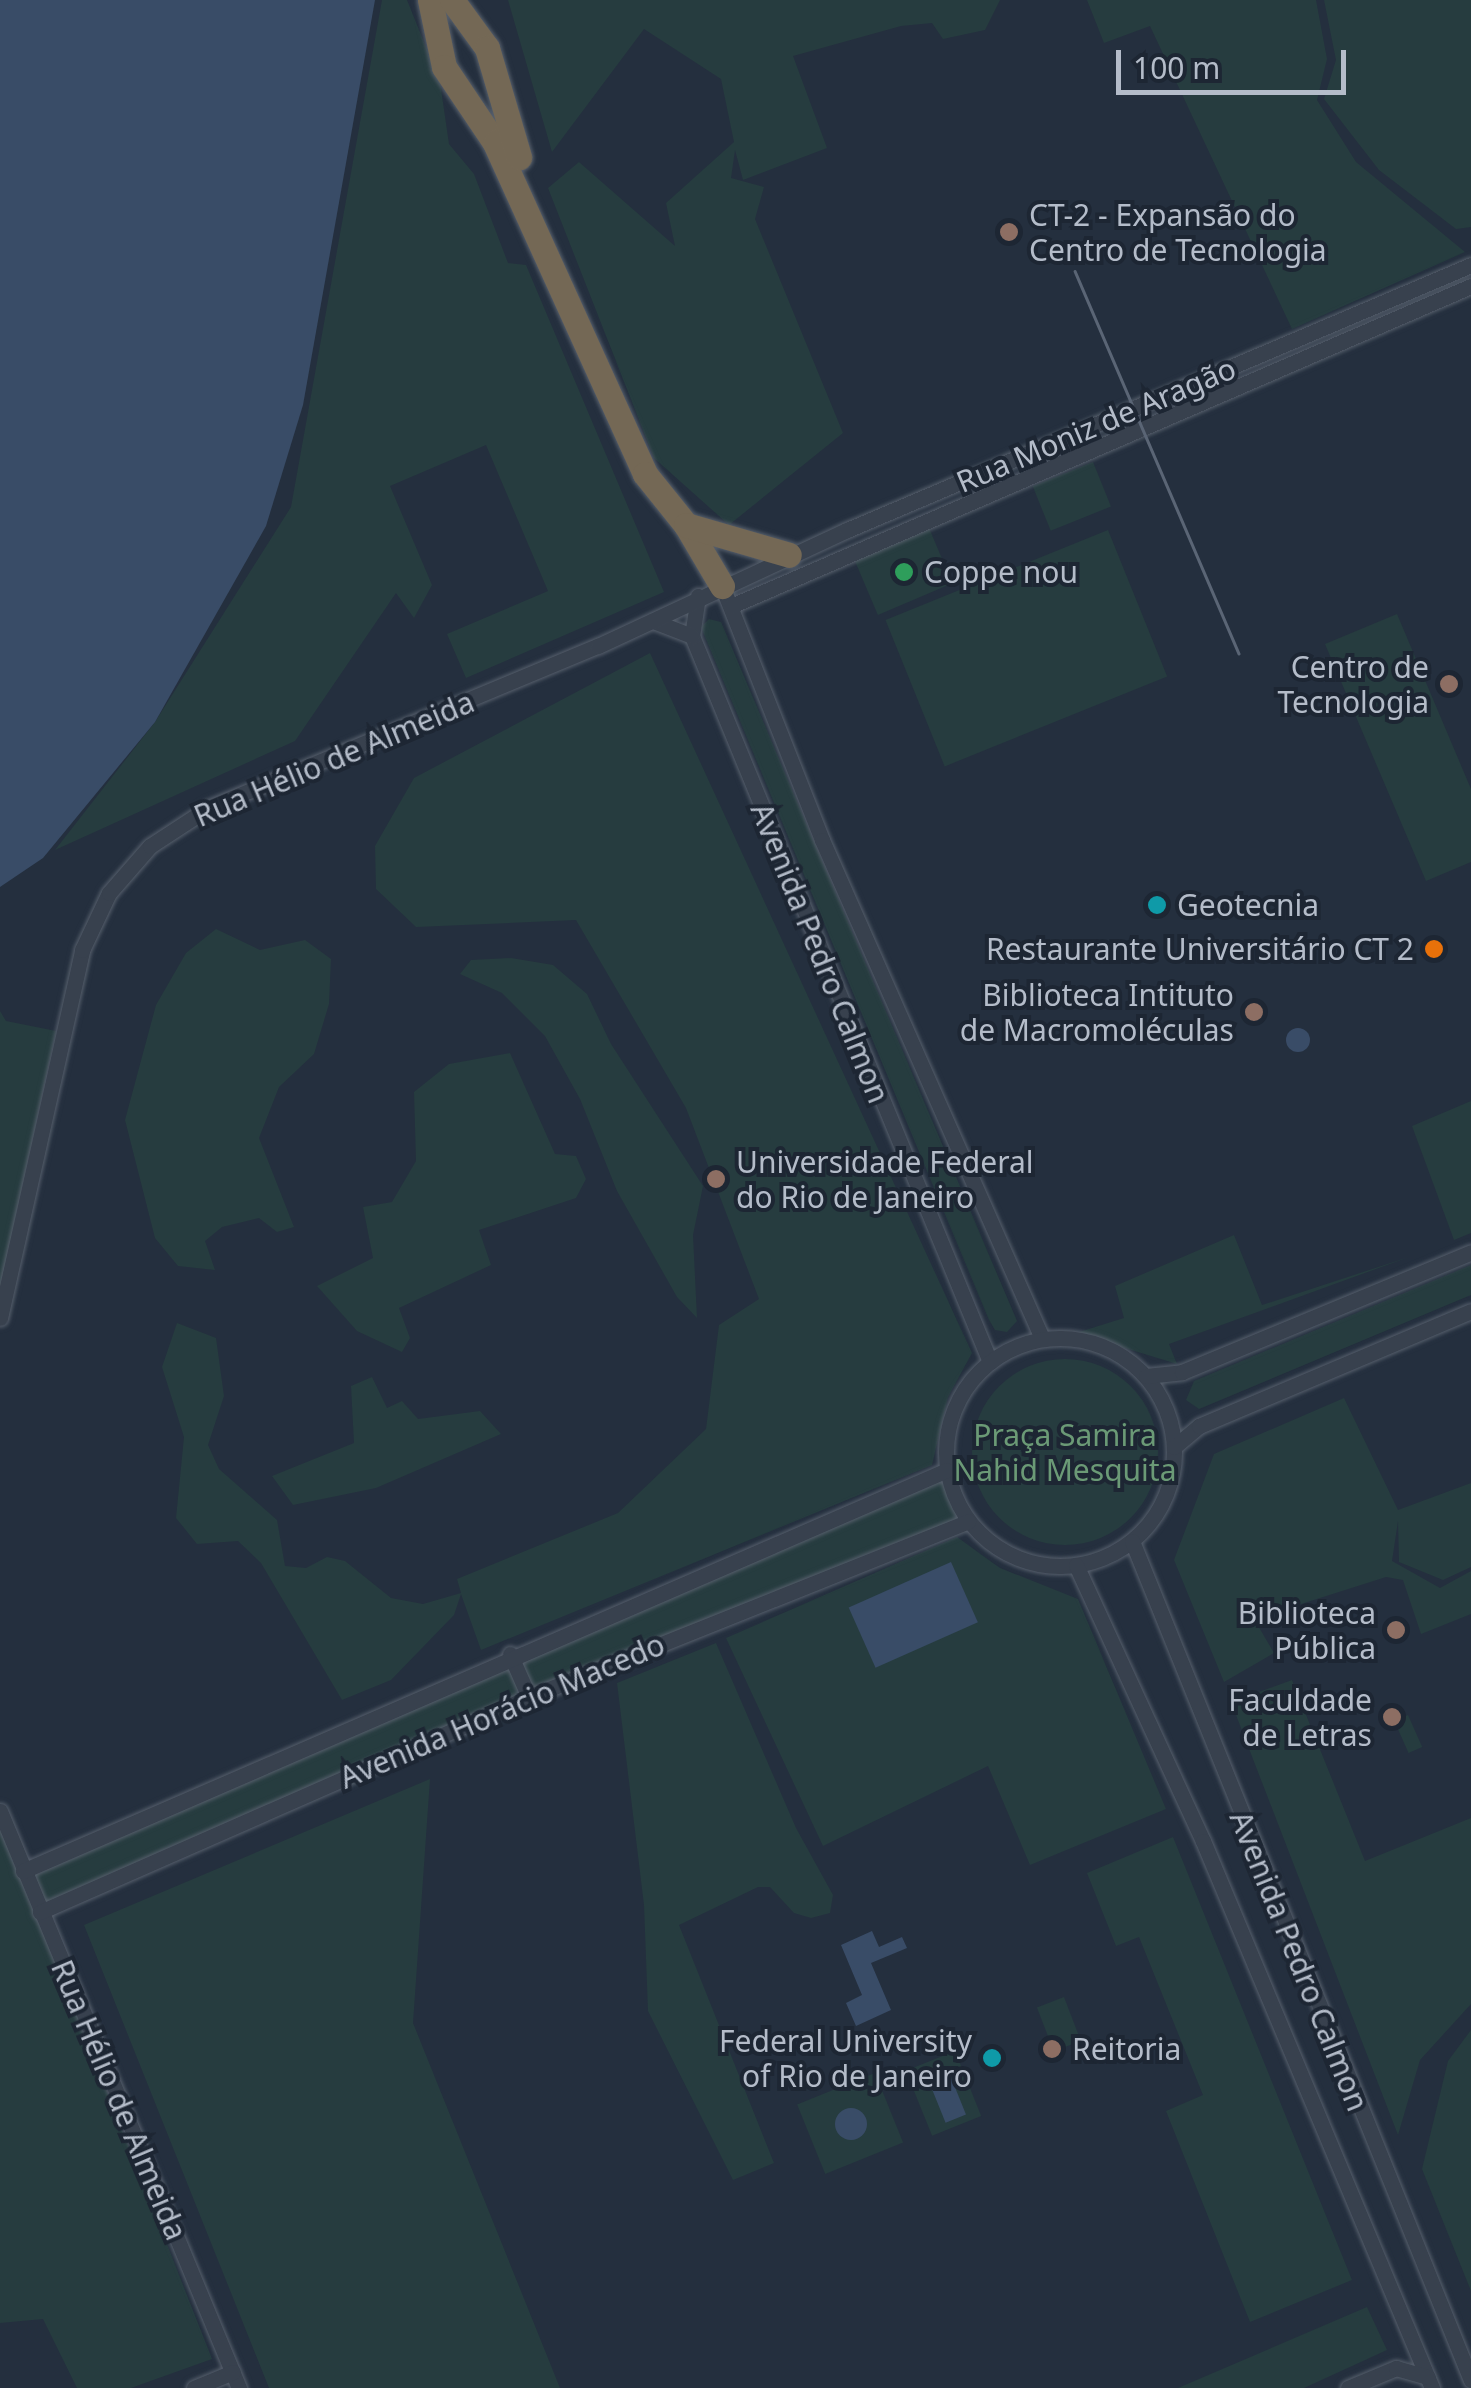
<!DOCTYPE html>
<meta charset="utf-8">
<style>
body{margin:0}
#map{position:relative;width:1471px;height:2388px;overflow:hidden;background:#242f3e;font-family:"Noto Sans",sans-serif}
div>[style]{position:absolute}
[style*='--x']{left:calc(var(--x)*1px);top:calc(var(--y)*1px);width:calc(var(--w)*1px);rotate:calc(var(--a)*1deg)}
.green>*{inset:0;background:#263c3f;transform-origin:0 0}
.round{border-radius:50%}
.water>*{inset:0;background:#394c67;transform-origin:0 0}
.roads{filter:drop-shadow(0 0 2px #565f6c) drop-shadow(0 0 2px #565f6c)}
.minor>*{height:15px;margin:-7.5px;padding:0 7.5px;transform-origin:7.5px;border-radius:7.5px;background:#38414e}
.minor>.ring{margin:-7.5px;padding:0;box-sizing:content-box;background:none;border:15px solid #38414e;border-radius:50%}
.highway>*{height:25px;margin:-12.5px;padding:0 12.5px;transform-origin:12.5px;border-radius:12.5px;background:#746855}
.tram>*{height:2.5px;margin:-1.25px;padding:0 1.25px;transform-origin:1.25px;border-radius:1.25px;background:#5a6575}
.dots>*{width:28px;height:28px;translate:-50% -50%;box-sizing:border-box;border:5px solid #1d2633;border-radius:50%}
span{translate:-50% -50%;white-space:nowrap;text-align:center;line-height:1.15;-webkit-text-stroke:8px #1d2633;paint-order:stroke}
.poi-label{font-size:30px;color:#b4bcc9}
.left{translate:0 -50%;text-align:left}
.right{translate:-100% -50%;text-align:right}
.street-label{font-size:30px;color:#b4bcc9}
.park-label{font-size:30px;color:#6b9a76}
.scale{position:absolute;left:1116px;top:50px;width:230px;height:45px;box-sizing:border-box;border:5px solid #b4bcc9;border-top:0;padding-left:12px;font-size:30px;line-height:35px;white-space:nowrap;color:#b4bcc9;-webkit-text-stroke:8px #1d2633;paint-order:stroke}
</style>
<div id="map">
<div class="green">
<div style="clip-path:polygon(382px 0,407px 0,440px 82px,449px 144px,474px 174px,508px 263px,526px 265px,664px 592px,466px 678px,447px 634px,548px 591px,486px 445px,390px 486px,432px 585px,414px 618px,396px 593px,295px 741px,55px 850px,155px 722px,291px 507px)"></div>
<div style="clip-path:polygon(508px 0,1000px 0,985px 30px,943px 39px,932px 23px,901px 26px,793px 56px,827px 148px,743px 180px,735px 150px,731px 178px,764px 187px,755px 219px,843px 433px,729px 525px,654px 458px,548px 188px,579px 162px,675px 246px,666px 203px,734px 142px,721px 79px,644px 29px,552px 152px)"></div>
<div style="clip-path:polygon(1087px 0,1316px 0,1327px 59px,1317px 100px,1356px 162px,1465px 252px,1292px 329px,1150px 26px,1104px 43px)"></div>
<div style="clip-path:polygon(1324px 0,1471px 0,1471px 227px,1456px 229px,1379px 170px,1324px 99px,1336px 60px)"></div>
<div style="left:1093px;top:462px;width:48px;height:65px;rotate:68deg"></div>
<div style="left:929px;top:528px;width:60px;height:81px;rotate:67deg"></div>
<div style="left:1108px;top:530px;width:158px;height:240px;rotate:68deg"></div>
<div style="clip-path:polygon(1397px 614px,1471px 789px,1471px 862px,1426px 881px,1325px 644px)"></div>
<div style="clip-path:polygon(709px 619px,721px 622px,1017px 1321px,1007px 1332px,995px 1330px,989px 1320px,701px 627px)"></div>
<div style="clip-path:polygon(650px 653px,972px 1353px,948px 1397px,932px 1465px,481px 1650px,461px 1594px,454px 1615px,391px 1680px,342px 1700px,261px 1563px,238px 1541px,197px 1544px,176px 1518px,184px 1437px,162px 1367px,177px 1323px,216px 1338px,224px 1396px,208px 1445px,219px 1469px,277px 1520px,285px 1566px,306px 1568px,327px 1557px,345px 1561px,391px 1598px,423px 1604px,461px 1593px,457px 1579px,618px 1513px,706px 1429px,719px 1325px,759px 1299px,686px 1108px,576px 920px,416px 927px,376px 889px,375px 846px,414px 778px)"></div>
<div style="clip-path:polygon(216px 929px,260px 950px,305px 940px,331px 959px,329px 1004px,314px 1054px,279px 1087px,259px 1138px,294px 1227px,277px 1232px,259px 1218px,222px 1227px,205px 1241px,215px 1270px,178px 1266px,155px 1238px,125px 1120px,156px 1005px,186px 953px)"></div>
<div style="clip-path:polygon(511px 958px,553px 965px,587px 994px,611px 1044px,703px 1186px,693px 1235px,697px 1318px,677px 1297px,617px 1191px,580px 1099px,545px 1036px,502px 993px,460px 974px,471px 960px)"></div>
<div style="clip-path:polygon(0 1011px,6px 1021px,56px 1031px,0 1288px)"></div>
<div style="clip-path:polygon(510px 1053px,555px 1154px,576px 1156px,586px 1179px,576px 1198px,479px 1230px,491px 1265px,399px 1308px,410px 1338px,402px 1352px,357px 1331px,317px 1286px,373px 1258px,363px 1207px,392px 1202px,416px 1161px,414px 1092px,449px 1064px)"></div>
<div style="clip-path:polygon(1471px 1101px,1471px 1233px,1454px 1240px,1412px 1126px)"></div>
<div style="clip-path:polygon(1234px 1235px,1262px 1305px,1409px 1257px,1169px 1344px,1177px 1364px,1076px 1333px,1124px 1318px,1115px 1286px)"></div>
<div style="clip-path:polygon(1471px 1265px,1471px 1295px,1199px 1409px,1186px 1400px,1194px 1381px)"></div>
<div class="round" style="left:972px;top:1359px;width:186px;height:186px"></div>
<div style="clip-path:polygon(372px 1377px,387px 1408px,402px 1401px,418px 1419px,480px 1411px,501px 1434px,376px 1488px,293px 1505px,272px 1476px,354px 1443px,351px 1386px)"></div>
<div style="clip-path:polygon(1344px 1398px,1398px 1510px,1471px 1483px,1471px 1567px,1443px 1580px,1399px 1562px,1398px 1521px,1392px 1561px,1440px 1588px,1471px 1571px,1471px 1614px,1421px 1634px,1403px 1580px,1386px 1577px,1276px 1612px,1262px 1627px,1254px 1619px,1274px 1653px,1224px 1682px,1174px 1560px,1214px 1454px)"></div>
<div style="clip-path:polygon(947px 1470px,968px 1521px,529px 1697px,40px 1912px,23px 1871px)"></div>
<div style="clip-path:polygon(957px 1537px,1000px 1568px,1078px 1599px,1166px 1809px,1030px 1865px,988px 1766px,823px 1846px,726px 1638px)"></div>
<div style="clip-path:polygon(716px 1643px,796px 1828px,833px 1895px,830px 1913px,811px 1918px,794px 1913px,770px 1887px,758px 1887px,679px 1925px,774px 2163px,733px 2180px,648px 2011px,644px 1905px,617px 1683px)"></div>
<div style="clip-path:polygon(1292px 1680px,1365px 1861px,1471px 1818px,1471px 2004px,1420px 2060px,1398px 2135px,1231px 1702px)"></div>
<div style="left:1408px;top:1715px;width:35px;height:15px;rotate:66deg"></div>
<div style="clip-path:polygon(430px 1779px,413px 2023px,560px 2388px,269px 2388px,84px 1925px)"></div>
<div style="clip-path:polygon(0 1818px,212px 2359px,131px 2388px,77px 2388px,43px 2319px,0 2323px)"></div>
<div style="clip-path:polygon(1173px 1837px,1352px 2280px,1250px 2322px,1166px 2111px,1203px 2095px,1139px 1937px,1116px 1946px,1087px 1873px)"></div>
<div style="left:1064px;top:1997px;width:47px;height:29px;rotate:69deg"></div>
<div style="clip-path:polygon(1471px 2030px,1471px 2291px,1422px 2169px,1448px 2061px)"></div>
<div style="left:955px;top:2051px;width:70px;height:53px;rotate:68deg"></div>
<div style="left:875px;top:2073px;width:75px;height:84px;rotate:68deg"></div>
<div style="clip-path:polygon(1367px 2307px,1387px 2350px,1304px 2388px,1178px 2388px)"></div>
</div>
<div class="water">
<div style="clip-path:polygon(0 0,375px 0,303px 405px,266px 526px,155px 722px,43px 858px,0 887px)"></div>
<div class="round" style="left:1286px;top:1028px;width:24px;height:24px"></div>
<div style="left:951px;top:1562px;width:66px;height:112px;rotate:66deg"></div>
<div style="clip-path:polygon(872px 1931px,879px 1947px,902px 1937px,907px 1948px,871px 1963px,891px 2010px,856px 2026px,846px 2003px,862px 1995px,841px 1945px)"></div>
<div style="left:948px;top:2070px;width:48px;height:22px;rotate:68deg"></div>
<div class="round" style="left:835px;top:2108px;width:32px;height:32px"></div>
</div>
<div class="roads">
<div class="minor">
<div style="--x:722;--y:586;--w:273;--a:68.5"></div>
<div style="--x:822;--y:840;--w:544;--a:66.17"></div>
<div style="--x:698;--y:596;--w:40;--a:98.5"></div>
<div style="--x:692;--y:636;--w:785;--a:67.68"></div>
<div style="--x:731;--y:606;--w:806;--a:-23.39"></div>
<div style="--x:653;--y:621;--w:42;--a:21"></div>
<div style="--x:0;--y:1318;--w:377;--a:-77.4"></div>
<div style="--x:82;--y:950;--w:63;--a:-64.7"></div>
<div style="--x:109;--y:893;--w:62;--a:-48.9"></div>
<div style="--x:150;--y:846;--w:69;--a:-33.2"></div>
<div style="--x:208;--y:808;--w:422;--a:-22.6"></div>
<div style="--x:598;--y:646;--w:275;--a:-25"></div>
<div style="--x:847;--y:530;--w:678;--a:-23.01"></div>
<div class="ring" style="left:946px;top:1338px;width:213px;height:213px"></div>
<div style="--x:1146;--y:1376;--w:36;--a:-6"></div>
<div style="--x:1182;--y:1372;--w:313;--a:-22.5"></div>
<div style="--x:1174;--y:1447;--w:33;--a:-40"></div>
<div style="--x:1199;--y:1426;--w:295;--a:-22.9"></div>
<div style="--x:1132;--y:1541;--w:905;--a:68"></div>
<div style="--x:1076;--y:1565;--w:304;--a:65.3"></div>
<div style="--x:1203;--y:1841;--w:593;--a:67.28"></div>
<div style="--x:510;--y:1654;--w:47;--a:66.2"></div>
<div style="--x:0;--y:1811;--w:625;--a:67.5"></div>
<div style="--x:23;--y:1871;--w:1007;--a:-23.46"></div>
<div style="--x:40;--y:1912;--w:534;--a:-23.73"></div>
<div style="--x:529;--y:1697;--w:473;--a:-21.8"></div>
<div style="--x:194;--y:2388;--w:42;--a:-22.3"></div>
<div style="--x:1348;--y:2388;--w:52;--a:-22.6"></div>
<div style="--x:1396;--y:2368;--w:33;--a:16"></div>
</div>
<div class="highway">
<div style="--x:430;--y:0;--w:68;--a:78.2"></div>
<div style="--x:444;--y:67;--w:92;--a:56.1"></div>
<div style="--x:495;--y:143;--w:363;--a:65.6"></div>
<div style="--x:645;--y:474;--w:65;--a:51.2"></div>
<div style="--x:686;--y:525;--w:71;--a:59.5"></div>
<div style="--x:452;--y:0;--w:59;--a:53.9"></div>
<div style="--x:487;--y:48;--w:114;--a:73.6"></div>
<div style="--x:686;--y:525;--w:107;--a:16.2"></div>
</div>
</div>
<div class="tram">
<div style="--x:1075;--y:271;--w:416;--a:66.8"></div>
</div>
<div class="dots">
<div style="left:1009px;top:232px;background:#8d6e63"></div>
<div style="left:904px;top:572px;background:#2e9e5b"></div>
<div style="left:1449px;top:684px;background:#8d6e63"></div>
<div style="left:1157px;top:905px;background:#0f9aa8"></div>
<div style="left:1434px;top:949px;background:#e8710a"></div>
<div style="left:1254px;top:1012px;background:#8d6e63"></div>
<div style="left:716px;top:1179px;background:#8d6e63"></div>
<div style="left:1396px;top:1630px;background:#8d6e63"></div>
<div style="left:1392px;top:1717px;background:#8d6e63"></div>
<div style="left:1052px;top:2049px;background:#8d6e63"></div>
<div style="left:992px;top:2058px;background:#0f9aa8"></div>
</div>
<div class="poi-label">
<span class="left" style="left:1029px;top:232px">CT-2 - Expansão do<br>Centro de Tecnologia</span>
<span class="left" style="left:924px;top:572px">Coppe nou</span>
<span class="right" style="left:1429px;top:684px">Centro de<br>Tecnologia</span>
<span class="left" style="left:1177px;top:905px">Geotecnia</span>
<span class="right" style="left:1414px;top:949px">Restaurante Universitário CT 2</span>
<span class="right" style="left:1234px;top:1012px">Biblioteca Intituto<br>de Macromoléculas</span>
<span class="left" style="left:736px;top:1179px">Universidade Federal<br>do Rio de Janeiro</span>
<span class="right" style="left:1376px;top:1630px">Biblioteca<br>Pública</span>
<span class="right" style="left:1372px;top:1717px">Faculdade<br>de Letras</span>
<span class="right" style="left:972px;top:2058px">Federal University<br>of Rio de Janeiro</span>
<span class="left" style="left:1072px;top:2049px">Reitoria</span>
</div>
<div class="street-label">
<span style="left:1096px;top:425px;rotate:-23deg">Rua Moniz de Aragão</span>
<span style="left:334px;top:759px;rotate:-23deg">Rua Hélio de Almeida</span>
<span style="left:820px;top:953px;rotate:68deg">Avenida Pedro Calmon</span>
<span style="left:502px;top:1711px;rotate:-23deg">Avenida Horácio Macedo</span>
<span style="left:1299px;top:1961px;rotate:68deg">Avenida Pedro Calmon</span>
<span style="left:119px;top:2100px;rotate:67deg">Rua Hélio de Almeida</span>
</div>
<div class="park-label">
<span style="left:1065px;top:1452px">Praça Samira<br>Nahid Mesquita</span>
</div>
<div class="scale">100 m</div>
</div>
